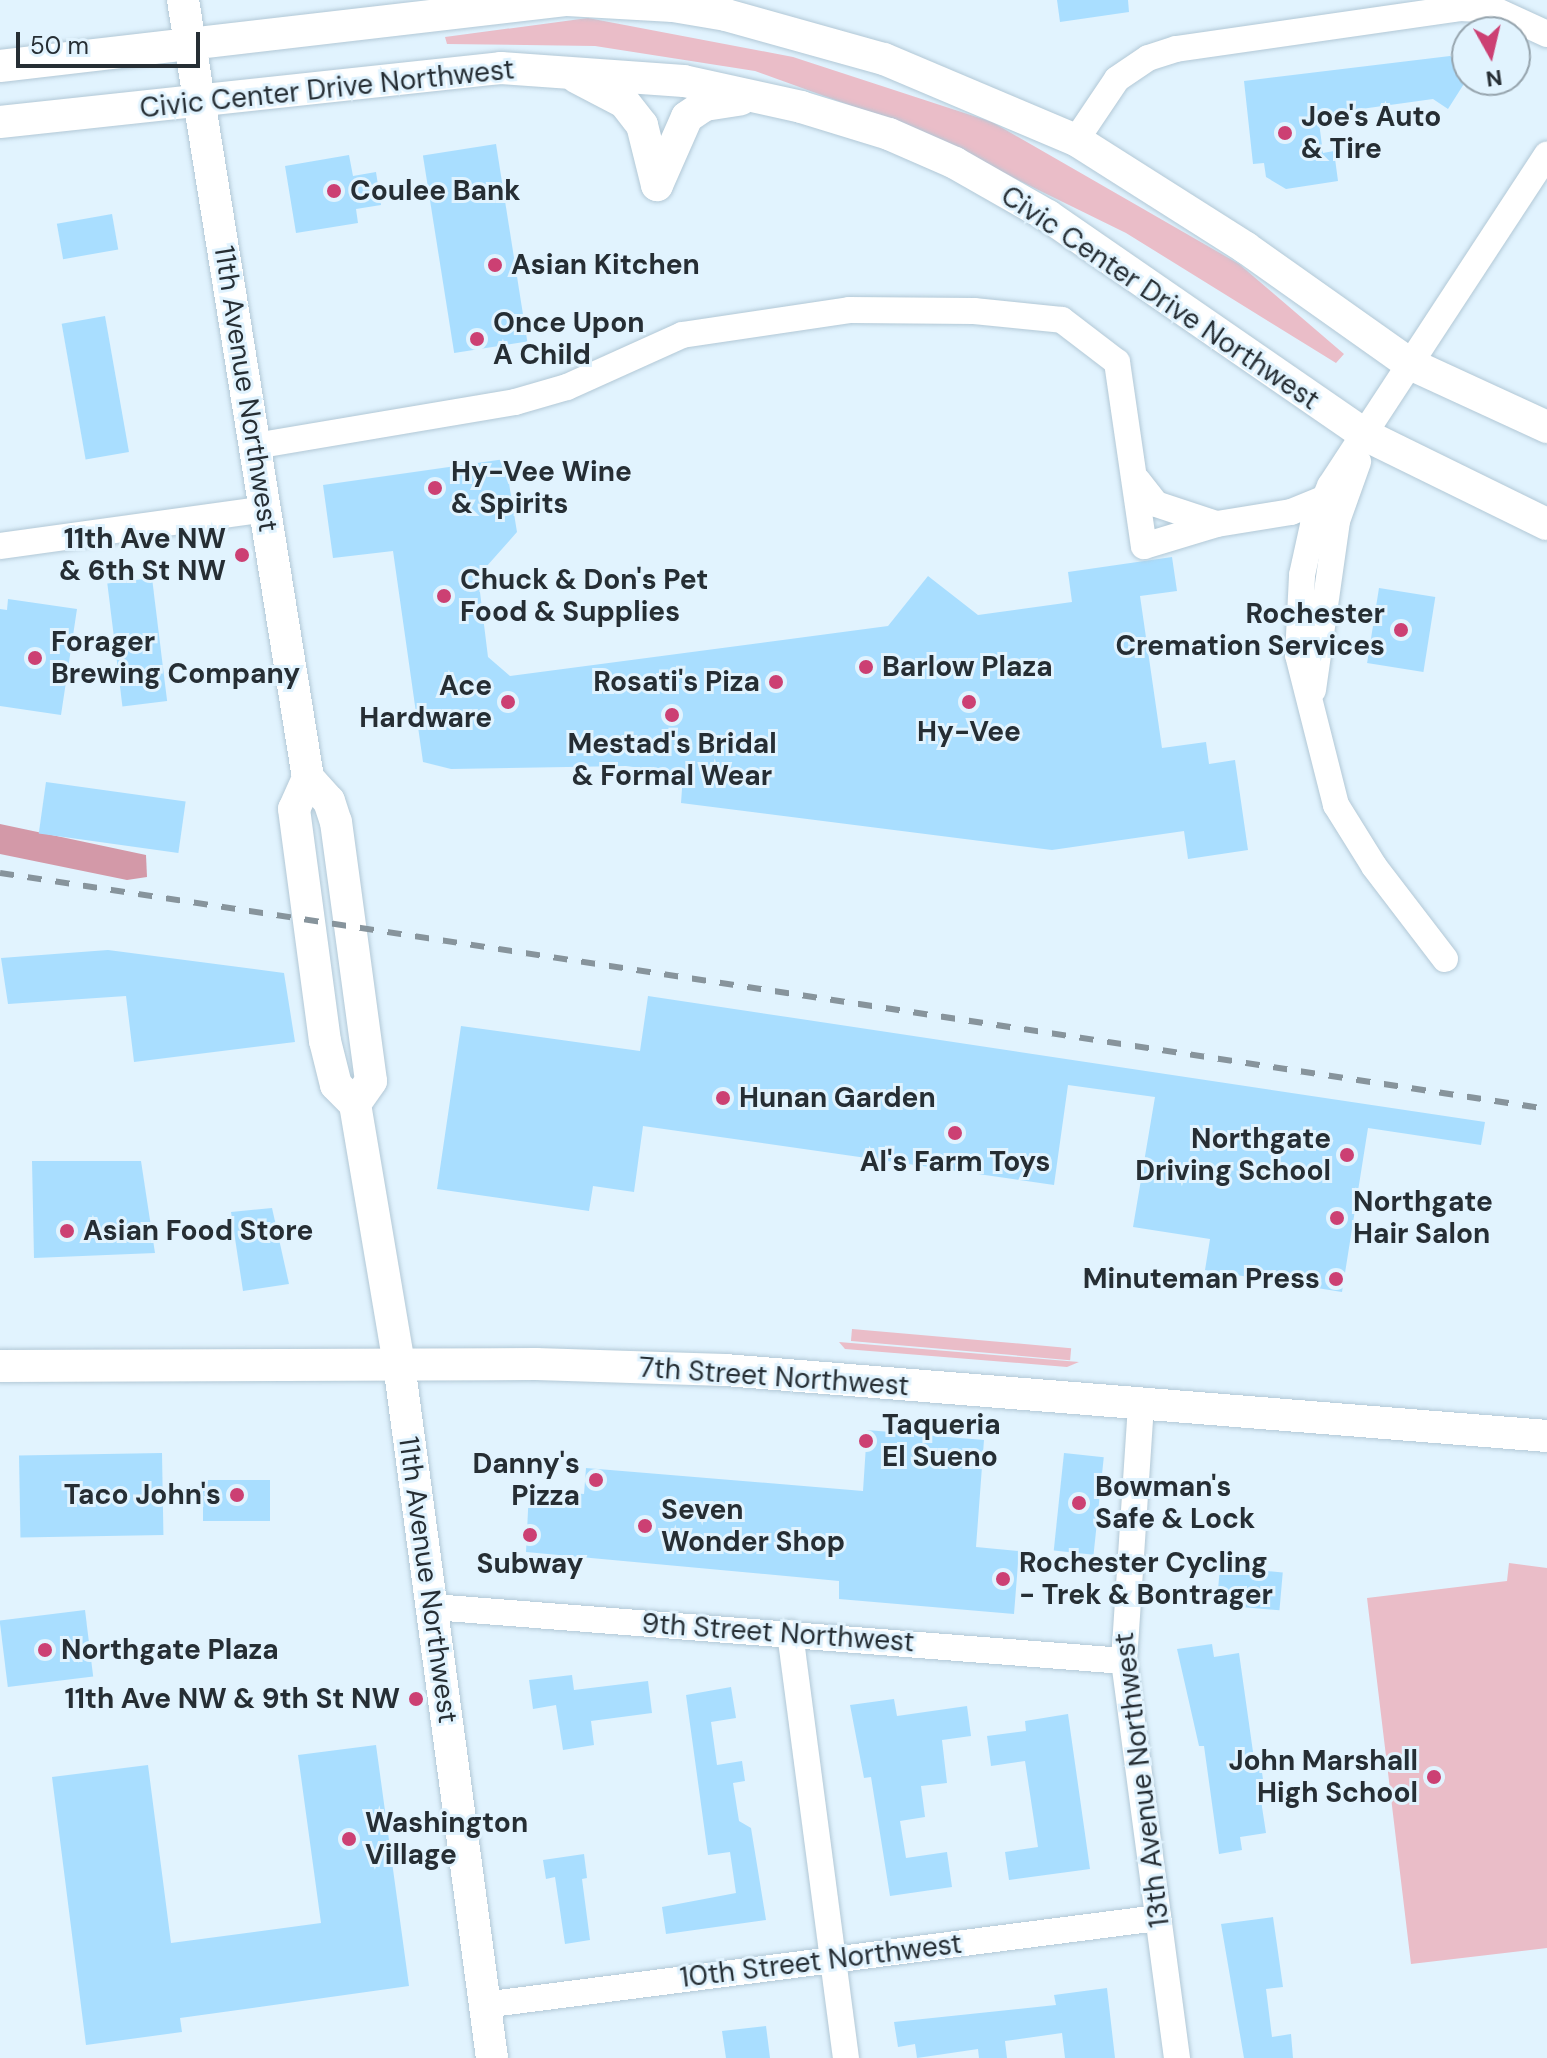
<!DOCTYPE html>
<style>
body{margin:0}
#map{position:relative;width:1547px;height:2058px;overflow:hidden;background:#e1f3fe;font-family:"DM Sans",sans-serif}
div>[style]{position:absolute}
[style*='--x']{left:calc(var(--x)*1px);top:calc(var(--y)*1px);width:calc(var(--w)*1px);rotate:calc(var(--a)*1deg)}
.green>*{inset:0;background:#eabdc8;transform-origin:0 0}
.forest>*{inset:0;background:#d399a8}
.building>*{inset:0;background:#a9deff;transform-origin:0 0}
.roads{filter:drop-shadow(0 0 2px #b2c8d6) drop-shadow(0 0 2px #b2c8d6)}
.minor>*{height:26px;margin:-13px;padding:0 13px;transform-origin:13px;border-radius:13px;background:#fff}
.major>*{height:32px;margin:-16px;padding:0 16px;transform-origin:16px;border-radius:16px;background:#fff}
.rail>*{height:6px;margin-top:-3px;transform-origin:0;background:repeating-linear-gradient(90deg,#87949c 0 14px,transparent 0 28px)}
.dots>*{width:22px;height:22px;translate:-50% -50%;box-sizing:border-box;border:4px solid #e1f3fe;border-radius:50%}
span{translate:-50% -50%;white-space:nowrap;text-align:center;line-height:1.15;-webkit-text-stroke:6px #e1f3fe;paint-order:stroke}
.street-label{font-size:28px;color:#262e34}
.poi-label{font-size:28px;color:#262e34;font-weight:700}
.left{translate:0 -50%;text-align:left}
.right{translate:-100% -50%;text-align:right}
.north{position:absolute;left:1451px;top:16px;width:80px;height:80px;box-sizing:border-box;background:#e1f3fe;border:2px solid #96a4ad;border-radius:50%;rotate:172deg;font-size:22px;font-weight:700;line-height:32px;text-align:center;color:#262e34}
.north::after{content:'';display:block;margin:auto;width:28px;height:36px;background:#cc4073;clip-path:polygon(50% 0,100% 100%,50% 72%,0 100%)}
.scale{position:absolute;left:16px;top:32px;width:184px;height:36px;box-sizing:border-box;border:4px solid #262e34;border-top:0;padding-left:10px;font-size:24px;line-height:28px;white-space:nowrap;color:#262e34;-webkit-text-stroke:6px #e1f3fe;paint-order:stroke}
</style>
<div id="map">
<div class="green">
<div style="clip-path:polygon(588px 18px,793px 57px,992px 122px,1239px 264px,1344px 354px,1336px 363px,1126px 233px,910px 127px,755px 71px,595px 46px,447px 44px,445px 37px)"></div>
<div style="left:852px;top:1329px;width:220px;height:12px;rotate:5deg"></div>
<div style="clip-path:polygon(839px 1342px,1079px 1362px,1067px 1367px,845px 1349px)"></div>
<div style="clip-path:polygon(1509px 1563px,1547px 1568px,1547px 1948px,1411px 1964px,1367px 1598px,1507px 1581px)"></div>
</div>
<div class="forest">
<div style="clip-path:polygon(0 824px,146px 855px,147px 877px,127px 880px,0 854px)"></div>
</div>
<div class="building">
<div style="clip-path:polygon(1057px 0,1128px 0,1129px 12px,1060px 22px)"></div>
<div style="clip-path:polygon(1450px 56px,1467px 67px,1467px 79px,1448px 109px,1433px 99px,1318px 115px,1323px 153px,1334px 151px,1338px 181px,1286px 189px,1266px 177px,1264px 163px,1253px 164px,1244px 81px)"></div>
<div style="left:496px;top:144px;width:200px;height:74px;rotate:81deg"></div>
<div style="clip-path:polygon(349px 155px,353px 176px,376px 172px,381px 205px,356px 209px,358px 223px,296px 233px,285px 166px)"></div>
<div style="left:112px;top:214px;width:36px;height:56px;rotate:80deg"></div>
<div style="left:105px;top:316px;width:138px;height:44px;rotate:80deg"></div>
<div style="clip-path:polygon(505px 459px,517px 532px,478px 576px,488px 657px,510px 676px,888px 626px,928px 576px,978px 615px,1072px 602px,1068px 572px,1172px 557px,1177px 591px,1140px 596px,1162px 748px,1206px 742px,1209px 764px,1235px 760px,1248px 850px,1188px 859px,1184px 831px,1052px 850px,681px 803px,683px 774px,626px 766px,451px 769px,423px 762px,393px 551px,333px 558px,323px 485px)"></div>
<div style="left:152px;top:578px;width:124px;height:45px;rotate:83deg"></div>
<div style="left:1379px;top:588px;width:57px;height:76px;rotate:9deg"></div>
<div style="clip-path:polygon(8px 599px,77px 609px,61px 715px,0 706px,0 609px,7px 610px)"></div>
<div style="left:46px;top:782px;width:141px;height:52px;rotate:8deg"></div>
<div style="clip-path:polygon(108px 950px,284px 973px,295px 1042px,134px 1062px,126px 996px,8px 1004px,1px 958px)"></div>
<div style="clip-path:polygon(648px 996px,1485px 1122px,1481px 1145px,1368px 1128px,1342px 1292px,1205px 1270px,1210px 1239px,1133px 1227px,1155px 1097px,1068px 1085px,1054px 1185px,643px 1126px,634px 1192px,593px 1186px,589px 1211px,437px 1189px,461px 1026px,640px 1051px)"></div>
<div style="clip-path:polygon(32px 1161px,141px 1161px,155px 1253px,34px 1258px)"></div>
<div style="clip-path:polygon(272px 1208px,289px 1284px,243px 1291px,231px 1212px)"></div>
<div style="clip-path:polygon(867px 1430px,984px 1440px,976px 1547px,1019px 1551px,1014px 1614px,839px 1599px,839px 1581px,526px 1552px,529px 1490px,584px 1494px,586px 1468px,863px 1491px)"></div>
<div style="left:162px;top:1453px;width:82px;height:143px;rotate:89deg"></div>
<div style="left:1064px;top:1453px;width:40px;height:98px;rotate:6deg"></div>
<div style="left:270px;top:1480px;width:41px;height:67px;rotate:90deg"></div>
<div style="left:1220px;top:1567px;width:63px;height:38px;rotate:5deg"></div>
<div style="left:85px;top:1610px;width:67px;height:86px;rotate:83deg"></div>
<div style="clip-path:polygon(1212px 1644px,1214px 1657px,1239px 1653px,1255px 1766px,1261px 1765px,1265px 1794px,1260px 1794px,1266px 1833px,1240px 1837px,1242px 1850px,1219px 1854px,1204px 1746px,1199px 1746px,1177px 1649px)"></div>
<div style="clip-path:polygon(572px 1675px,574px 1690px,648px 1681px,652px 1713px,591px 1721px,594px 1745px,563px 1750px,556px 1705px,533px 1709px,529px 1680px)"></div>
<div style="clip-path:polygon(731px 1687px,736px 1718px,711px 1722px,717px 1765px,742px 1761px,745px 1781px,733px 1783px,739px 1821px,751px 1828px,766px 1920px,666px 1934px,662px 1907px,736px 1893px,730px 1852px,708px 1855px,686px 1695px)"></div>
<div style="clip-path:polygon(894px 1699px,897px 1716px,967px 1706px,971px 1736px,942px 1740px,947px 1783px,921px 1786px,925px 1817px,900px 1821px,906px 1858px,947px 1852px,952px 1887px,890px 1896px,871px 1777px,864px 1778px,850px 1705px)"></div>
<div style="clip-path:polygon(1068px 1714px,1090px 1869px,1009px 1880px,1005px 1852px,1038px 1847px,1025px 1761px,991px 1766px,987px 1736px,1026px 1731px,1025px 1721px)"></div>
<div style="clip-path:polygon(376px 1745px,409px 1986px,180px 2018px,182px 2032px,86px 2045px,52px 1777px,148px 1765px,171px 1943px,321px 1923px,298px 1755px)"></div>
<div style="clip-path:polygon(584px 1854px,587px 1878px,582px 1879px,590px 1940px,565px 1944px,555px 1877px,546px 1879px,543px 1860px)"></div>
<div style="clip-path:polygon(1273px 1917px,1283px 1987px,1266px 1989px,1272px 2037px,1291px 2034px,1293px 2058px,1244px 2058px,1221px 1924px)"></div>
<div style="clip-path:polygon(1107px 1988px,1115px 2058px,1065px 2058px,1062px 2033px,1005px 2041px,1007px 2058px,979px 2058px,978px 2049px,917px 2058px,915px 2044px,898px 2047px,894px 2022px,1056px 2005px,1054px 1995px)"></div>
<div style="clip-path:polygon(766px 2026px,770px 2058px,726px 2058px,722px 2031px)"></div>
</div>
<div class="roads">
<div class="minor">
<div style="--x:1076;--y:140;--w:73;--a:-56.1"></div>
<div style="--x:1117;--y:79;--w:37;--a:-34"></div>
<div style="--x:1148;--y:58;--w:29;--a:-18"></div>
<div style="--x:1176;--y:49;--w:287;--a:-8.2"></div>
<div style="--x:1460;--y:8;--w:35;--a:3"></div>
<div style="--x:1495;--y:10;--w:57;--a:24.8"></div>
<div style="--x:255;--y:446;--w:264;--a:-9.6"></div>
<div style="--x:515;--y:402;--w:54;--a:-16.1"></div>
<div style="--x:567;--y:387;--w:126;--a:-24.3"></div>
<div style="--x:682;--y:335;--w:169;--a:-8.5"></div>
<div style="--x:849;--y:310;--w:125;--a:0.5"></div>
<div style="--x:974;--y:311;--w:88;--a:5.8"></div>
<div style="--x:1062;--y:320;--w:69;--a:37.4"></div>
<div style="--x:1117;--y:362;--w:186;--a:81.7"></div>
<div style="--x:1144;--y:546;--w:76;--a:-16.8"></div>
<div style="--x:1217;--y:524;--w:75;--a:-9.2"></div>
<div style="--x:1291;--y:512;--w:35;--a:-22"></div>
<div style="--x:1138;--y:481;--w:29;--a:52"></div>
<div style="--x:1156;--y:504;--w:63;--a:18.4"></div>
<div style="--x:0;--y:546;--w:268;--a:-7.9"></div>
<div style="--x:1313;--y:690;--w:171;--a:-81.9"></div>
<div style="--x:1337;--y:521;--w:63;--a:-70.4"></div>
<div style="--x:1445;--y:959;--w:117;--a:-127.4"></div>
<div style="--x:1374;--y:866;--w:72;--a:-121.9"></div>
<div style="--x:1336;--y:805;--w:155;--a:-104.2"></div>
<div style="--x:1298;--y:655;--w:80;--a:-87.1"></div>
<div style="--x:1302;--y:575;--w:51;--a:-77.6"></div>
<div style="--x:1313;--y:525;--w:43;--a:-66.4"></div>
<div style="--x:1330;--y:486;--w:396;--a:-56.8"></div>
<div style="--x:1141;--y:1405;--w:257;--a:93.8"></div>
<div style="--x:1124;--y:1661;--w:401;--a:82.4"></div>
<div style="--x:433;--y:1607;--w:693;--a:4.47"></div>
<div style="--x:790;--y:1633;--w:429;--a:82.5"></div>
<div style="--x:484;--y:2005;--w:680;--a:-7.36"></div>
</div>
<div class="major">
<div style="--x:183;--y:0;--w:788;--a:80.87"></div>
<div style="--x:308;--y:778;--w:31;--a:48"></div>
<div style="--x:329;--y:801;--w:22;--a:72"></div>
<div style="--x:336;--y:822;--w:261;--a:82.3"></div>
<div style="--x:371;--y:1081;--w:28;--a:125"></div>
<div style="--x:0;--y:66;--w:571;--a:-6.64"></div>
<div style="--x:567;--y:0;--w:106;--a:3.2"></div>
<div style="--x:673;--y:6;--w:54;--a:9.6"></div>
<div style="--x:726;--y:15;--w:164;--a:15.6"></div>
<div style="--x:884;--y:59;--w:208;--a:22.9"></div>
<div style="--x:1076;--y:140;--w:201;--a:32.4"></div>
<div style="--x:1246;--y:248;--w:201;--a:35.3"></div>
<div style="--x:1410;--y:364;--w:151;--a:24.7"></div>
<div style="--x:576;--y:77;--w:54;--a:27.5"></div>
<div style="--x:624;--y:102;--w:29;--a:52"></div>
<div style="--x:642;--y:125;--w:62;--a:76"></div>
<div style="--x:0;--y:122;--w:504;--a:-6.15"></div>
<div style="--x:501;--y:68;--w:183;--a:4.1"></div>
<div style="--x:684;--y:81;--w:120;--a:12.5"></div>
<div style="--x:801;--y:107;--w:92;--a:17.1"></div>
<div style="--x:889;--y:134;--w:72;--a:23.7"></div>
<div style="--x:955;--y:163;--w:107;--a:29.7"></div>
<div style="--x:1048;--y:216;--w:388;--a:34.6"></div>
<div style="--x:1367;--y:436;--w:200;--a:26.1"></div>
<div style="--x:657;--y:185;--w:74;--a:-66.2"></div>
<div style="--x:687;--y:117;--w:22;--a:-34"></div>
<div style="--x:705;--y:105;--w:36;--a:-9"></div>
<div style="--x:308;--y:778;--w:34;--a:114"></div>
<div style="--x:294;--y:809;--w:234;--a:82.4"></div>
<div style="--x:325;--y:1041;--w:45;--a:76"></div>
<div style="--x:336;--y:1085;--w:27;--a:45"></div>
<div style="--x:355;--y:1104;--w:264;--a:80.4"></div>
<div style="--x:399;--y:1364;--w:700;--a:82.37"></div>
<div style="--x:0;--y:1366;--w:536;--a:-0.21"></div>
<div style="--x:536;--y:1364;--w:189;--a:1.8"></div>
<div style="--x:725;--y:1370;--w:825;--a:4.59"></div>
</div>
</div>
<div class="rail">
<div style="--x:0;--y:873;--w:1565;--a:8.67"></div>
</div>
<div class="dots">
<div style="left:1285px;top:133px;background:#cc4073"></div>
<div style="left:334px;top:191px;background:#cc4073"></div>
<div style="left:495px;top:265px;background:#cc4073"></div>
<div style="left:477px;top:339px;background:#cc4073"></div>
<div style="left:435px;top:488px;background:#cc4073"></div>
<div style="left:242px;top:555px;background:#cc4073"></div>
<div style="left:444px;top:596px;background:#cc4073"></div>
<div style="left:1401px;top:630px;background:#cc4073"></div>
<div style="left:35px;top:658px;background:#cc4073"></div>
<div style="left:866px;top:667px;background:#cc4073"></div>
<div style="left:776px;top:682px;background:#cc4073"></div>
<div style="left:508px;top:702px;background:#cc4073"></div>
<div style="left:969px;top:702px;background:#cc4073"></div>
<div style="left:672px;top:715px;background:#cc4073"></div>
<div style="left:723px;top:1098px;background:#cc4073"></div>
<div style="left:955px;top:1133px;background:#cc4073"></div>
<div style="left:1347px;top:1155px;background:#cc4073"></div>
<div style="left:1337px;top:1218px;background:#cc4073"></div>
<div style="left:67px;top:1231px;background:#cc4073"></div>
<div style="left:1336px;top:1279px;background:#cc4073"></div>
<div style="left:866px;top:1441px;background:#cc4073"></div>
<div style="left:596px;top:1480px;background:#cc4073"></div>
<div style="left:237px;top:1495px;background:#cc4073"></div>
<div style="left:1079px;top:1503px;background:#cc4073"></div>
<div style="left:645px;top:1526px;background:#cc4073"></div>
<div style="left:530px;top:1535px;background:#cc4073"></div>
<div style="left:1003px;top:1579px;background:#cc4073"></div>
<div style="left:45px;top:1650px;background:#cc4073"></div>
<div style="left:416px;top:1699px;background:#cc4073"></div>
<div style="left:1434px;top:1777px;background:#cc4073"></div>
<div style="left:349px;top:1839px;background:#cc4073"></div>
</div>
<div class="street-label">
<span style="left:327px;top:89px;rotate:-6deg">Civic Center Drive Northwest</span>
<span style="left:1160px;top:298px;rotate:34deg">Civic Center Drive Northwest</span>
<span style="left:246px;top:389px;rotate:81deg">11th Avenue Northwest</span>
<span style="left:774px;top:1377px;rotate:4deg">7th Street Northwest</span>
<span style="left:428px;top:1580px;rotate:82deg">11th Avenue Northwest</span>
<span style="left:778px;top:1633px;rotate:4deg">9th Street Northwest</span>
<span style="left:1142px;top:1780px;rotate:-97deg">13th Avenue Northwest</span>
<span style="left:821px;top:1961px;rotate:-7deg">10th Street Northwest</span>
</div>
<div class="poi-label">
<span class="left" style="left:1301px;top:133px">Joe's Auto<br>&amp; Tire</span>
<span class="left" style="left:350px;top:191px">Coulee Bank</span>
<span class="left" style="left:511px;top:265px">Asian Kitchen</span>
<span class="left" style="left:493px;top:339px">Once Upon<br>A Child</span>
<span class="left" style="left:451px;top:488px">Hy-Vee Wine<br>&amp; Spirits</span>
<span class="right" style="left:226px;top:555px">11th Ave NW<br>&amp; 6th St NW</span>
<span class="left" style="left:460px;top:596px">Chuck &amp; Don's Pet<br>Food &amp; Supplies</span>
<span class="right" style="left:1385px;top:630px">Rochester<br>Cremation Services</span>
<span class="left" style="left:51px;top:658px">Forager<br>Brewing Company</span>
<span class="left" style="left:882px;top:667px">Barlow Plaza</span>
<span class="right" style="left:760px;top:682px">Rosati's Piza</span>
<span class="right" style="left:492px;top:702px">Ace<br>Hardware</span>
<span style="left:969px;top:732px">Hy-Vee</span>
<span style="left:672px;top:760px">Mestad's Bridal<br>&amp; Formal Wear</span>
<span class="left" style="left:739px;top:1098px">Hunan Garden</span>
<span class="right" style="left:1331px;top:1155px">Northgate<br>Driving School</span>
<span style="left:955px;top:1162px">Al's Farm Toys</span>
<span class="left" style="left:1353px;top:1218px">Northgate<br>Hair Salon</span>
<span class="left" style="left:83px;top:1231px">Asian Food Store</span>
<span class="right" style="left:1320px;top:1279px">Minuteman Press</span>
<span class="left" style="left:882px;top:1441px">Taqueria<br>El Sueno</span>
<span class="right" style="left:580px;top:1480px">Danny's<br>Pizza</span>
<span class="left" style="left:1095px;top:1503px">Bowman's<br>Safe &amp; Lock</span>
<span class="right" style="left:221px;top:1495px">Taco John's</span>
<span class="left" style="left:661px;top:1526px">Seven<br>Wonder Shop</span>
<span class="left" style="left:1019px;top:1579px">Rochester Cycling<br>- Trek &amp; Bontrager</span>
<span style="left:530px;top:1564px">Subway</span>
<span class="left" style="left:61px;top:1650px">Northgate Plaza</span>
<span class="right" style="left:400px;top:1699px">11th Ave NW &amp; 9th St NW</span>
<span class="right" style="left:1418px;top:1777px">John Marshall<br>High School</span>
<span class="left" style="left:365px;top:1839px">Washington<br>Village</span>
</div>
<div class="north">N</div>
<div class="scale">50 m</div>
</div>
